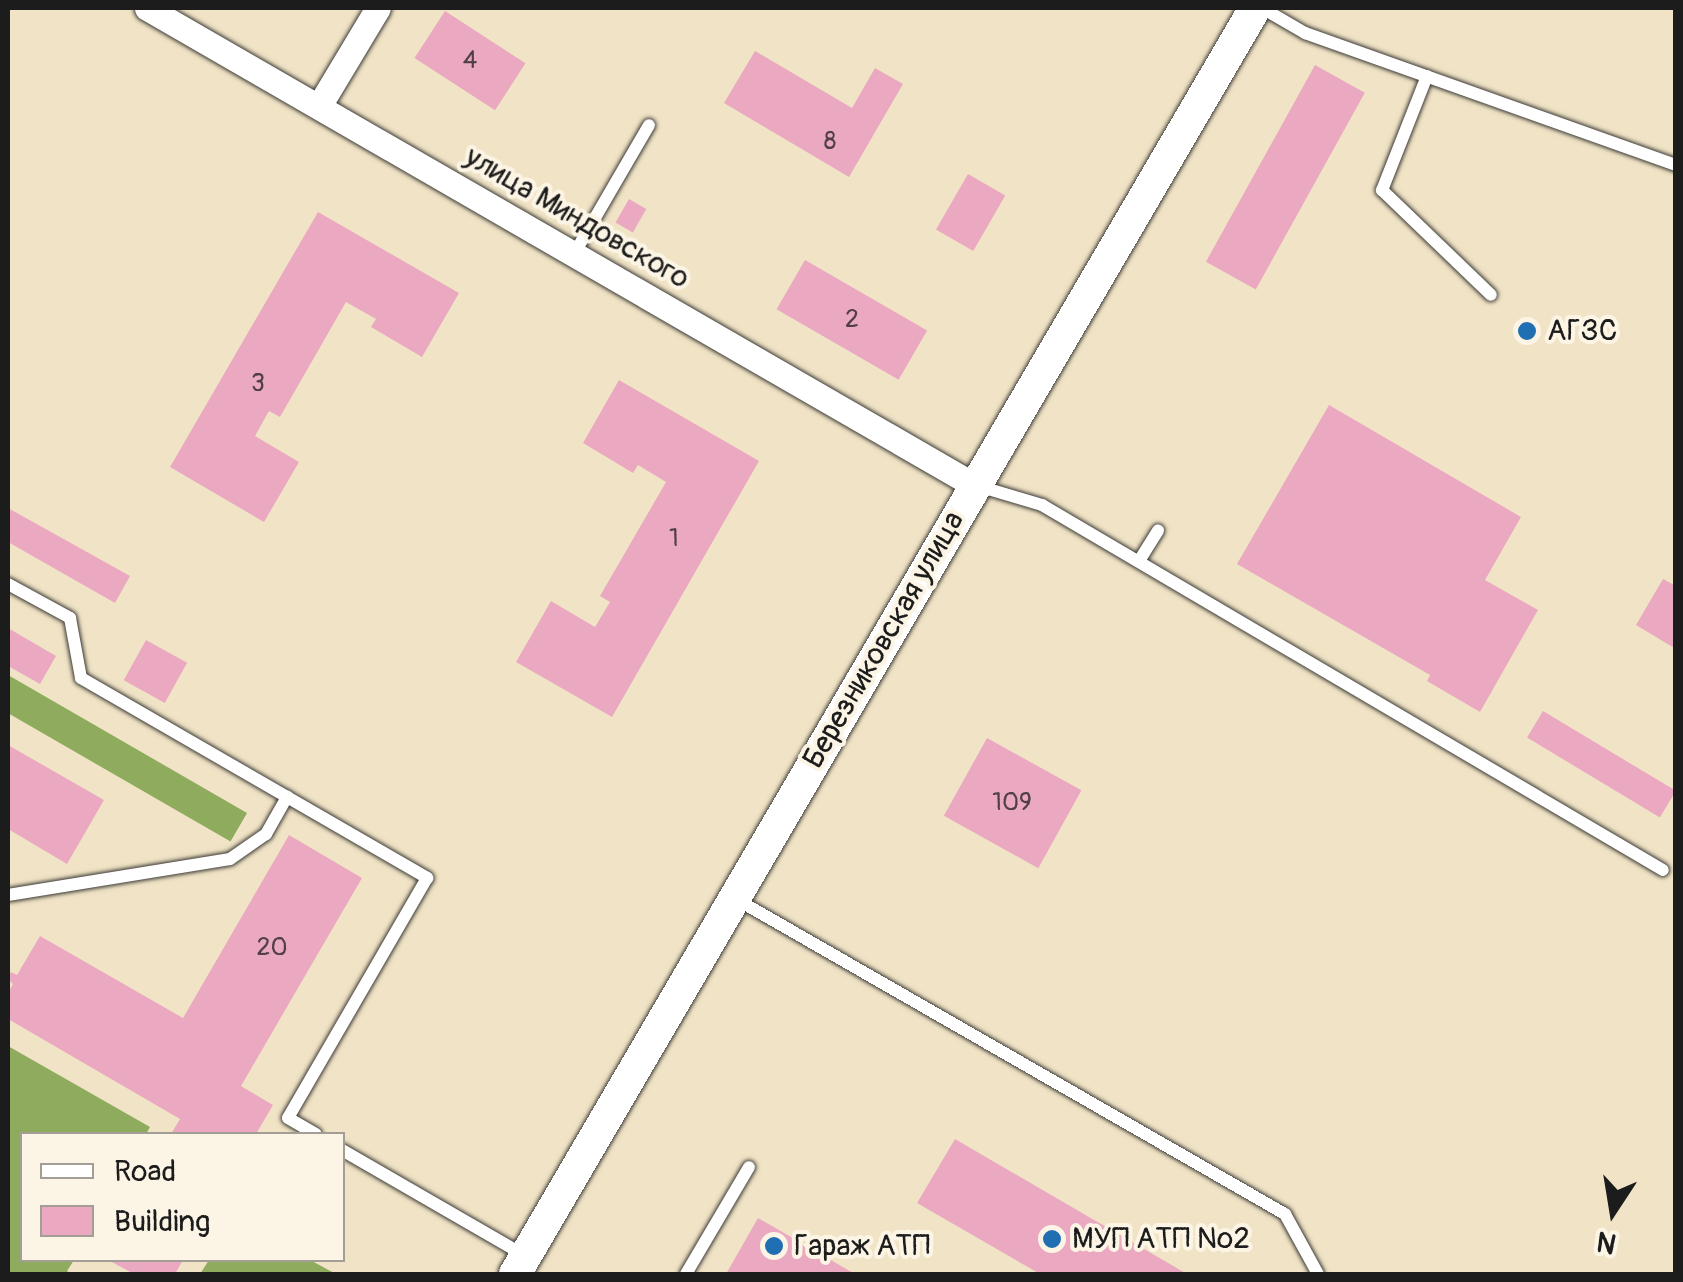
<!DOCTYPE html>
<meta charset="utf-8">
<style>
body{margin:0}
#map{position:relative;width:1683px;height:1282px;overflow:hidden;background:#f1e4c6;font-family:Pangolin,sans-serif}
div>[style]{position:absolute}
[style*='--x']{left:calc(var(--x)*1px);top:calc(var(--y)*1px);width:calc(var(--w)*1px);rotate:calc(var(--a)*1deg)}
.forest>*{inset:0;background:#8eab5e;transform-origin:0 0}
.building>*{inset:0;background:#eaa9c1;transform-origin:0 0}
.roads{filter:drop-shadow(0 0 2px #3c3a36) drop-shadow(0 0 2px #3c3a36)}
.service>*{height:12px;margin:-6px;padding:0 6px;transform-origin:6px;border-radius:6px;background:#fff}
.minor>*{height:25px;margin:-12.5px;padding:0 12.5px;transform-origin:12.5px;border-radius:12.5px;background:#fff}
.tertiary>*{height:32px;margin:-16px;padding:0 16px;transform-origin:16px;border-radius:16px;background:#fff}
.dots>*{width:28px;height:28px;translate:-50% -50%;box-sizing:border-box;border:5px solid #fcf5e5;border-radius:50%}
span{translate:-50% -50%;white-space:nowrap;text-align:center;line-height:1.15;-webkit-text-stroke:8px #fcf5e5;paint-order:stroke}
.number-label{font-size:25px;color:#503f45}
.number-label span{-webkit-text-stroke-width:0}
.street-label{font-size:30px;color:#1c1c1c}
.poi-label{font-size:30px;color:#1c1c1c}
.left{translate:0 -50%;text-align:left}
.frame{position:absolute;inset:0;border:10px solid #1c1c1c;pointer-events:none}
.legend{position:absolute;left:20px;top:1132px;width:325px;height:130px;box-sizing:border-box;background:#fcf5e5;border:2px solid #a29e95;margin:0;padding:12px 18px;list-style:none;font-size:30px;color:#1c1c1c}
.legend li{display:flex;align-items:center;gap:20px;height:50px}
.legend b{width:50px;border:2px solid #a29e95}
.north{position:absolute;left:1563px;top:1162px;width:100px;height:100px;-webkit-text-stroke:8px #fcf5e5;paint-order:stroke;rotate:192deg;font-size:28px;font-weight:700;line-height:40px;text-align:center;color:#1c1c1c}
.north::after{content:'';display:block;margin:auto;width:35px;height:45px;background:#1c1c1c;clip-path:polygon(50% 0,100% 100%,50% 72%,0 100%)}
</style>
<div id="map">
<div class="forest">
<div style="left:8px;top:675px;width:276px;height:33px;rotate:30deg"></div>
<div style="clip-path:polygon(8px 1046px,150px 1127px,146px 1134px,22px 1134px,22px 1260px,74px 1260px,67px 1271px,72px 1274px,8px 1274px)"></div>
<div style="clip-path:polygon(209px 1260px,310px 1260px,336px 1274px,200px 1274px)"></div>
</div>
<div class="building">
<div style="left:445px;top:11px;width:96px;height:56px;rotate:33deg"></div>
<div style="clip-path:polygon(755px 51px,852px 108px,875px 68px,903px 84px,849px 177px,724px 103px)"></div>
<div style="left:1315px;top:65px;width:57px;height:225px;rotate:29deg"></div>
<div style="left:968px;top:174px;width:43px;height:64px;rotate:30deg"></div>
<div style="left:629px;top:199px;width:20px;height:27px;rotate:30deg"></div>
<div style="clip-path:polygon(318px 212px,459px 293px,422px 357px,371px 327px,376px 319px,346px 302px,280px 417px,269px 411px,255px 436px,299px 462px,264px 522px,170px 467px)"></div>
<div style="left:805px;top:260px;width:141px;height:57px;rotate:30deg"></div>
<div style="clip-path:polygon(619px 380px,759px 461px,612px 717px,516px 662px,551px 601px,595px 627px,610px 602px,600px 596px,666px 482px,638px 465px,633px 473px,583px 443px)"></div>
<div style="clip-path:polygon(1329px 405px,1521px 517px,1485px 580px,1538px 610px,1480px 712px,1427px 681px,1430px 675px,1237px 564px)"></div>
<div style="clip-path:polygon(8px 508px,130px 576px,115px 603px,8px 542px)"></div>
<div style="clip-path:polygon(1663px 579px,1676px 586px,1676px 649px,1636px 625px)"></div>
<div style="clip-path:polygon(8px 628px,56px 656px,40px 684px,8px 666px)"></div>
<div style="left:146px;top:640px;width:47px;height:46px;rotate:29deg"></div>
<div style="left:1543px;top:711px;width:155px;height:31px;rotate:31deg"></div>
<div style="left:987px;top:738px;width:108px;height:89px;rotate:29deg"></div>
<div style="clip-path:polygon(8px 745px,104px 800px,67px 864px,8px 829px)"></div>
<div style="clip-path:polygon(289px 835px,362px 878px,241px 1086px,273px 1105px,256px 1134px,171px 1134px,180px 1119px,8px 1019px,8px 993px,13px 984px,8px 979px,11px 972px,17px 975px,40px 936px,183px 1018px)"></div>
<div style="clip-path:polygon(955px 1139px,1187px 1274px,1040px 1274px,917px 1203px)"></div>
<div style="clip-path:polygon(758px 1218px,855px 1274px,726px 1274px)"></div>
<div style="clip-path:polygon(108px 1260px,183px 1260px,175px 1274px,134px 1274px)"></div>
</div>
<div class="roads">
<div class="service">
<div style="--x:1262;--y:8;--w:50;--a:30.2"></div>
<div style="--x:1305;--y:33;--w:394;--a:19.6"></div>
<div style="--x:1427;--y:76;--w:123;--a:111.5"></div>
<div style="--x:1382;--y:190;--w:151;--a:43.9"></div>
<div style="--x:574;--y:254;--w:149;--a:-59.8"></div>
<div style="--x:978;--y:486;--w:67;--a:16.5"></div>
<div style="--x:1042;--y:505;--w:720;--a:30.45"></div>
<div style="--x:1139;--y:561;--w:36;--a:-58"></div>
<div style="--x:8;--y:584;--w:71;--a:28.7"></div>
<div style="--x:70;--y:618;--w:61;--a:79.6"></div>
<div style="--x:81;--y:678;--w:400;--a:30"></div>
<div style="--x:427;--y:878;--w:277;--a:120.1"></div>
<div style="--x:288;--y:1118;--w:32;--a:30"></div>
<div style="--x:8;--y:895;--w:225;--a:-9.2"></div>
<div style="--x:230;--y:859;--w:44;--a:-34.8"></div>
<div style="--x:266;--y:834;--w:43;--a:-60.4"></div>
<div style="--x:736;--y:899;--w:633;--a:29.85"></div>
<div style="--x:1285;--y:1214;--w:68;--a:61.2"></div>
<div style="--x:342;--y:1150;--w:210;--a:30"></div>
<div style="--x:686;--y:1274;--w:124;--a:-59.5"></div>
</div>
<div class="minor">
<div style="--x:147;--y:8;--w:955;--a:29.98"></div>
<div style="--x:319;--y:106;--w:114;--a:-59"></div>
</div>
<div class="tertiary">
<div style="--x:515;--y:1274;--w:1466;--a:-59.69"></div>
</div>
</div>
<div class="dots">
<div style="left:1527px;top:331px;background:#1f6fb2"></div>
<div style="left:1052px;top:1239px;background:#1f6fb2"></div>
<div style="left:774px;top:1246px;background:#1f6fb2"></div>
</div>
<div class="number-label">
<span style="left:470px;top:61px">4</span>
<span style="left:830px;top:142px">8</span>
<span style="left:852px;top:320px">2</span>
<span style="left:258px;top:384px">3</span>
<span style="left:674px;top:539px">1</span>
<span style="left:1012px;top:803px">109</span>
<span style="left:272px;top:948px">20</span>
</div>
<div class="street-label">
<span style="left:577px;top:218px;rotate:30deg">улица Миндовского</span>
<span style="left:884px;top:640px;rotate:-60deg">Березниковская улица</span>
</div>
<div class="poi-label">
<span class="left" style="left:1547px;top:331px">АГЗС</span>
<span class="left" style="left:1072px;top:1239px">МУП АТП №2</span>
<span class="left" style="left:794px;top:1246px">Гараж АТП</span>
</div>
<div class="frame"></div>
<ul class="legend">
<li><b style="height:12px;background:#fff"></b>Road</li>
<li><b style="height:28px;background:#eaa9c1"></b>Building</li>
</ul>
<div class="north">N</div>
</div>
